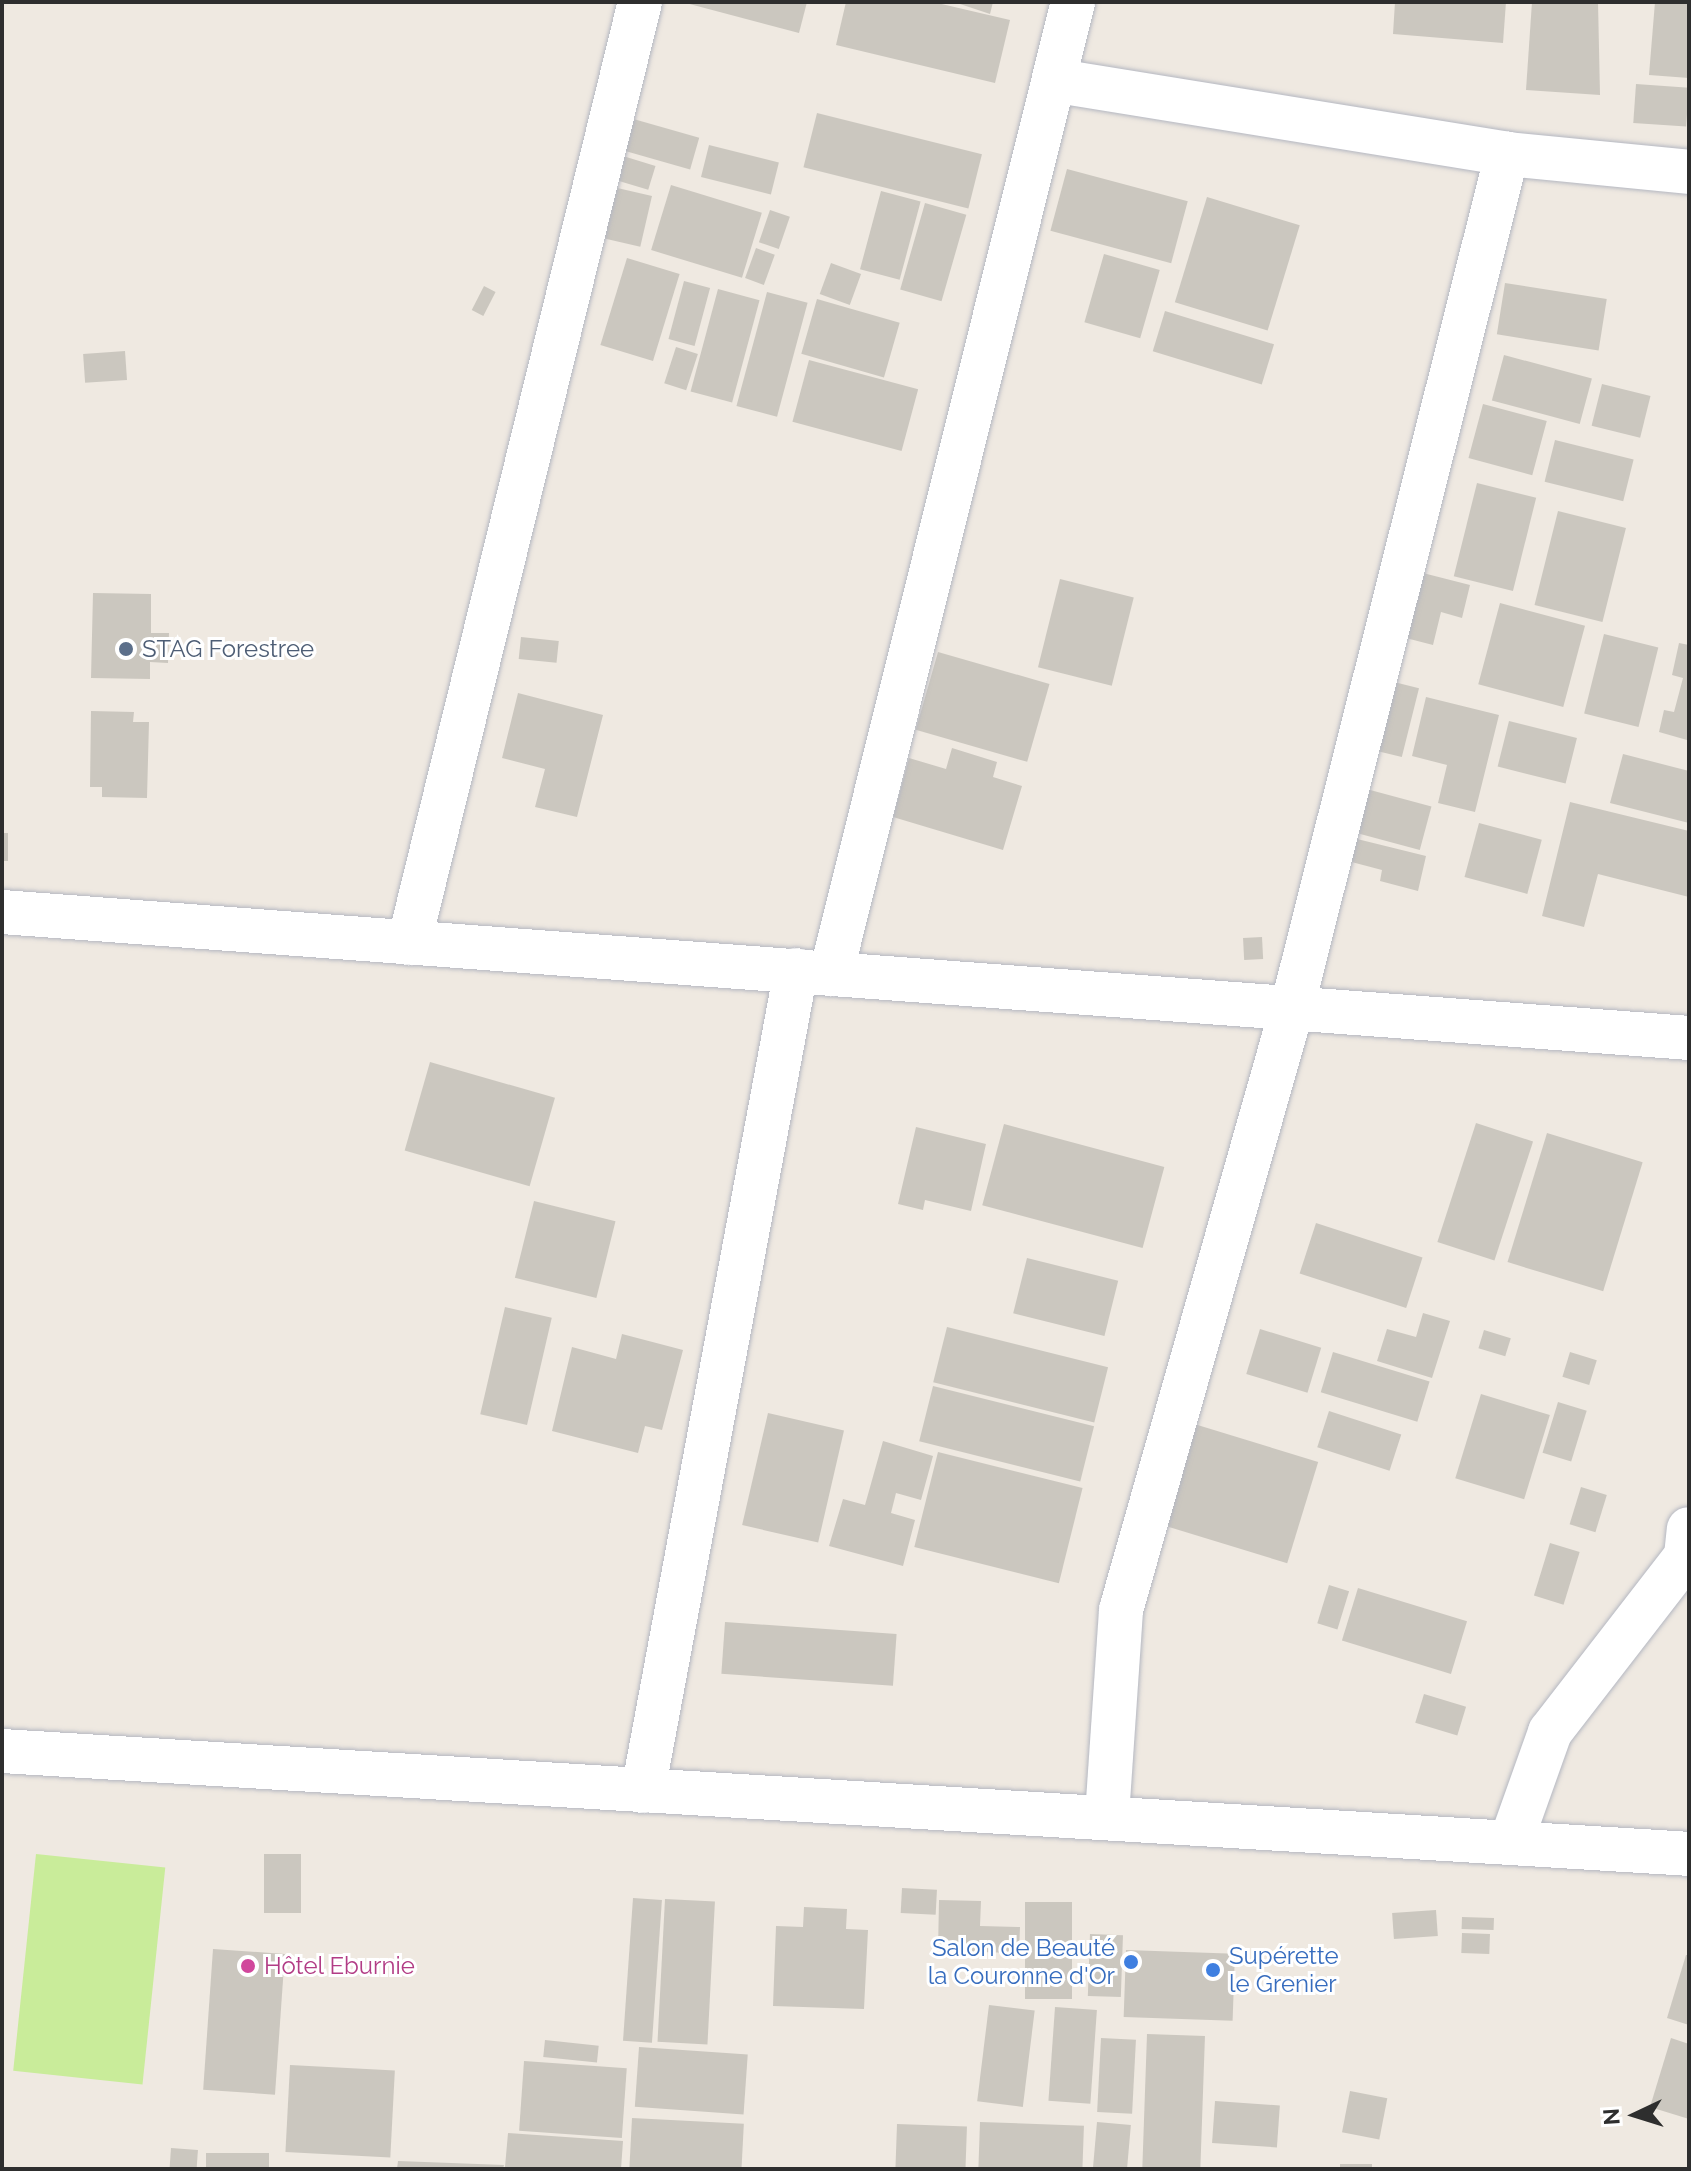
<!DOCTYPE html>
<meta charset="utf-8">
<style>
body{margin:0}
#map{position:relative;width:1691px;height:2171px;overflow:hidden;background:#efe9e1;font-family:Raleway,sans-serif}
div>[style]{position:absolute}
[style*='--x']{left:calc(var(--x)*1px);top:calc(var(--y)*1px);width:calc(var(--w)*1px);rotate:calc(var(--a)*1deg)}
.pitch>*{inset:0;background:#c9ec9a;transform-origin:0 0}
.building>*{inset:0;background:#cbc7bf;transform-origin:0 0}
.roads{filter:drop-shadow(0 0 2px #b4b7c1) drop-shadow(0 0 2px #b4b7c1)}
.street>*{height:44px;margin:-22px;padding:0 22px;transform-origin:22px;border-radius:22px;background:#fff}
.dots>*{width:22px;height:22px;translate:-50% -50%;box-sizing:border-box;border:4px solid #fff;border-radius:50%}
span{translate:-50% -50%;white-space:nowrap;text-align:center;line-height:1.15;-webkit-text-stroke:6px #fff;paint-order:stroke}
.service-label{font-size:24px;color:#4e5e75}
.left{translate:0 -50%;text-align:left}
.shop-label{font-size:24px;color:#366cbe}
.right{translate:-100% -50%;text-align:right}
.hotel-label{font-size:24px;color:#b23c85}
.frame{position:absolute;inset:0;border:4px solid #2e2e2e;pointer-events:none}
.north{position:absolute;left:1595px;top:2075px;width:80px;height:80px;-webkit-text-stroke:6px #fff;paint-order:stroke;rotate:266deg;font-size:22px;font-weight:700;line-height:32px;text-align:center;color:#2e2e2e}
.north::after{content:'';display:block;margin:auto;width:28px;height:36px;background:#2e2e2e;clip-path:polygon(50% 0,100% 100%,50% 72%,0 100%)}
</style>
<div id="map">
<div class="pitch">
<div style="left:36px;top:1854px;width:130px;height:218px;rotate:6deg"></div>
</div>
<div class="building">
<div style="clip-path:polygon(682px 2px,807px 2px,799px 33px)"></div>
<div style="clip-path:polygon(846px 2px,933px 2px,1010px 20px,995px 83px,836px 45px)"></div>
<div style="clip-path:polygon(954px 2px,993px 2px,990px 14px)"></div>
<div style="clip-path:polygon(1395px 2px,1506px 2px,1503px 43px,1393px 34px)"></div>
<div style="clip-path:polygon(1532px 2px,1598px 2px,1600px 95px,1526px 90px)"></div>
<div style="clip-path:polygon(1655px 2px,1689px 2px,1689px 78px,1649px 75px)"></div>
<div style="left:1636px;top:84px;width:53px;height:39px;rotate:4deg"></div>
<div style="left:817px;top:113px;width:170px;height:56px;rotate:14deg"></div>
<div style="left:630px;top:118px;width:72px;height:33px;rotate:16deg"></div>
<div style="left:709px;top:145px;width:72px;height:33px;rotate:14deg"></div>
<div style="left:623px;top:156px;width:34px;height:25px;rotate:17deg"></div>
<div style="left:1067px;top:169px;width:125px;height:64px;rotate:15deg"></div>
<div style="left:671px;top:185px;width:95px;height:68px;rotate:17deg"></div>
<div style="left:613px;top:187px;width:40px;height:52px;rotate:13deg"></div>
<div style="left:881px;top:191px;width:41px;height:81px;rotate:15deg"></div>
<div style="left:1207px;top:197px;width:97px;height:110px;rotate:17deg"></div>
<div style="left:925px;top:203px;width:43px;height:90px;rotate:16deg"></div>
<div style="left:770px;top:210px;width:21px;height:34px;rotate:19deg"></div>
<div style="left:756px;top:248px;width:20px;height:32px;rotate:20deg"></div>
<div style="left:1104px;top:254px;width:58px;height:71px;rotate:16deg"></div>
<div style="left:627px;top:258px;width:55px;height:91px;rotate:17deg"></div>
<div style="left:831px;top:263px;width:32px;height:33px;rotate:20deg"></div>
<div style="left:684px;top:281px;width:27px;height:60px;rotate:15deg"></div>
<div style="left:1505px;top:283px;width:103px;height:52px;rotate:9deg"></div>
<div style="left:484px;top:286px;width:13px;height:27px;rotate:27deg"></div>
<div style="left:718px;top:289px;width:43px;height:106px;rotate:15deg"></div>
<div style="left:767px;top:292px;width:42px;height:118px;rotate:15deg"></div>
<div style="left:817px;top:299px;width:86px;height:57px;rotate:16deg"></div>
<div style="left:1165px;top:311px;width:114px;height:42px;rotate:17deg"></div>
<div style="left:676px;top:347px;width:23px;height:38px;rotate:18deg"></div>
<div style="left:125px;top:351px;width:29px;height:42px;rotate:86deg"></div>
<div style="left:1504px;top:355px;width:91px;height:47px;rotate:15deg"></div>
<div style="left:809px;top:360px;width:113px;height:64px;rotate:15deg"></div>
<div style="left:1602px;top:384px;width:50px;height:43px;rotate:14deg"></div>
<div style="left:1483px;top:404px;width:66px;height:56px;rotate:15deg"></div>
<div style="left:1555px;top:440px;width:81px;height:43px;rotate:14deg"></div>
<div style="left:1477px;top:483px;width:61px;height:96px;rotate:14deg"></div>
<div style="left:1558px;top:511px;width:70px;height:97px;rotate:14deg"></div>
<div style="clip-path:polygon(1419px 572px,1470px 585px,1462px 618px,1441px 612px,1433px 645px,1402px 637px)"></div>
<div style="left:1060px;top:579px;width:76px;height:91px;rotate:14deg"></div>
<div style="clip-path:polygon(93px 593px,151px 594px,151px 633px,169px 633px,168px 663px,150px 662px,150px 679px,91px 678px)"></div>
<div style="left:1500px;top:603px;width:88px;height:84px;rotate:15deg"></div>
<div style="left:1604px;top:634px;width:56px;height:82px;rotate:14deg"></div>
<div style="left:521px;top:637px;width:38px;height:22px;rotate:6deg"></div>
<div style="clip-path:polygon(1679px 643px,1689px 645px,1687px 740px,1659px 732px,1664px 710px,1674px 712px,1683px 678px,1672px 675px)"></div>
<div style="left:938px;top:652px;width:116px;height:81px;rotate:16deg"></div>
<div style="left:1386px;top:680px;width:34px;height:71px;rotate:14deg"></div>
<div style="clip-path:polygon(518px 693px,603px 715px,577px 817px,535px 807px,545px 769px,502px 758px)"></div>
<div style="clip-path:polygon(1426px 697px,1499px 715px,1475px 812px,1438px 803px,1447px 765px,1412px 756px)"></div>
<div style="clip-path:polygon(91px 711px,134px 712px,133px 722px,149px 722px,147px 798px,102px 797px,102px 787px,90px 787px)"></div>
<div style="left:1509px;top:721px;width:70px;height:47px;rotate:14deg"></div>
<div style="clip-path:polygon(952px 748px,997px 762px,993px 777px,1022px 786px,1003px 850px,893px 817px,909px 758px,946px 769px)"></div>
<div style="clip-path:polygon(1623px 754px,1689px 771px,1689px 823px,1610px 803px)"></div>
<div style="left:1359px;top:787px;width:75px;height:45px;rotate:15deg"></div>
<div style="clip-path:polygon(1570px 802px,1689px 831px,1689px 897px,1598px 874px,1584px 927px,1542px 916px)"></div>
<div style="left:1479px;top:823px;width:65px;height:56px;rotate:15deg"></div>
<div style="left:2px;top:833px;width:6px;height:28px"></div>
<div style="clip-path:polygon(1349px 837px,1426px 856px,1418px 891px,1380px 881px,1382px 870px,1344px 860px)"></div>
<div style="left:1262px;top:937px;width:22px;height:19px;rotate:87deg"></div>
<div style="left:430px;top:1062px;width:130px;height:92px;rotate:16deg"></div>
<div style="left:1476px;top:1123px;width:60px;height:125px;rotate:18deg"></div>
<div style="left:1004px;top:1124px;width:166px;height:84px;rotate:15deg"></div>
<div style="clip-path:polygon(916px 1127px,986px 1144px,971px 1211px,925px 1200px,923px 1210px,898px 1204px)"></div>
<div style="left:1547px;top:1133px;width:100px;height:135px;rotate:17deg"></div>
<div style="left:534px;top:1201px;width:84px;height:79px;rotate:14deg"></div>
<div style="left:1316px;top:1223px;width:112px;height:53px;rotate:18deg"></div>
<div style="left:1027px;top:1258px;width:94px;height:57px;rotate:14deg"></div>
<div style="left:505px;top:1307px;width:48px;height:110px;rotate:13deg"></div>
<div style="clip-path:polygon(1423px 1313px,1450px 1321px,1432px 1378px,1377px 1361px,1387px 1329px,1416px 1337px)"></div>
<div style="left:947px;top:1327px;width:166px;height:57px;rotate:14deg"></div>
<div style="left:1260px;top:1329px;width:64px;height:47px;rotate:17deg"></div>
<div style="left:1484px;top:1330px;width:28px;height:19px;rotate:17deg"></div>
<div style="clip-path:polygon(622px 1334px,683px 1350px,662px 1430px,645px 1426px,638px 1453px,552px 1431px,572px 1347px,616px 1359px)"></div>
<div style="left:1333px;top:1352px;width:101px;height:42px;rotate:17deg"></div>
<div style="left:1570px;top:1352px;width:28px;height:26px;rotate:17deg"></div>
<div style="left:933px;top:1386px;width:166px;height:57px;rotate:14deg"></div>
<div style="left:1481px;top:1394px;width:72px;height:88px;rotate:17deg"></div>
<div style="left:1558px;top:1402px;width:30px;height:53px;rotate:17deg"></div>
<div style="left:1329px;top:1411px;width:76px;height:38px;rotate:18deg"></div>
<div style="left:768px;top:1413px;width:78px;height:115px;rotate:13deg"></div>
<div style="left:1191px;top:1423px;width:133px;height:106px;rotate:17deg"></div>
<div style="clip-path:polygon(883px 1441px,933px 1456px,921px 1500px,896px 1493px,891px 1513px,915px 1520px,903px 1566px,829px 1546px,843px 1499px,865px 1505px)"></div>
<div style="left:938px;top:1452px;width:149px;height:98px;rotate:14deg"></div>
<div style="left:1581px;top:1487px;width:27px;height:39px;rotate:17deg"></div>
<div style="left:1550px;top:1543px;width:31px;height:55px;rotate:17deg"></div>
<div style="left:1329px;top:1585px;width:21px;height:40px;rotate:17deg"></div>
<div style="left:1358px;top:1588px;width:114px;height:55px;rotate:17deg"></div>
<div style="left:725px;top:1622px;width:172px;height:52px;rotate:4deg"></div>
<div style="left:1424px;top:1694px;width:44px;height:30px;rotate:17deg"></div>
<div style="left:264px;top:1854px;width:37px;height:59px"></div>
<div style="left:902px;top:1888px;width:35px;height:25px;rotate:3deg"></div>
<div style="left:633px;top:1898px;width:29px;height:143px;rotate:4deg"></div>
<div style="left:665px;top:1899px;width:50px;height:143px;rotate:3deg"></div>
<div style="clip-path:polygon(939px 1900px,981px 1901px,980px 1926px,1020px 1927px,1019px 1953px,938px 1951px)"></div>
<div style="left:1025px;top:1902px;width:47px;height:97px"></div>
<div style="clip-path:polygon(804px 1907px,847px 1909px,846px 1929px,868px 1930px,864px 2009px,773px 2006px,776px 1926px,803px 1927px)"></div>
<div style="left:1436px;top:1910px;width:26px;height:44px;rotate:86deg"></div>
<div style="left:1462px;top:1917px;width:32px;height:12px;rotate:2deg"></div>
<div style="left:1462px;top:1933px;width:28px;height:20px;rotate:2deg"></div>
<div style="left:1090px;top:1934px;width:33px;height:62px;rotate:2deg"></div>
<div style="left:213px;top:1949px;width:72px;height:141px;rotate:4deg"></div>
<div style="left:1126px;top:1950px;width:109px;height:67px;rotate:2deg"></div>
<div style="clip-path:polygon(1686px 1955px,1689px 1955px,1689px 2025px,1667px 2018px)"></div>
<div style="left:989px;top:2005px;width:46px;height:97px;rotate:7deg"></div>
<div style="left:1055px;top:2007px;width:42px;height:94px;rotate:4deg"></div>
<div style="left:1147px;top:2034px;width:58px;height:135px;rotate:2deg"></div>
<div style="left:1101px;top:2038px;width:35px;height:74px;rotate:3deg"></div>
<div style="clip-path:polygon(1671px 2038px,1689px 2044px,1689px 2119px,1650px 2107px)"></div>
<div style="left:545px;top:2040px;width:54px;height:17px;rotate:6deg"></div>
<div style="left:639px;top:2047px;width:109px;height:60px;rotate:4deg"></div>
<div style="left:524px;top:2061px;width:103px;height:70px;rotate:4deg"></div>
<div style="left:290px;top:2065px;width:105px;height:87px;rotate:3deg"></div>
<div style="left:1350px;top:2091px;width:38px;height:42px;rotate:11deg"></div>
<div style="left:1215px;top:2101px;width:65px;height:42px;rotate:4deg"></div>
<div style="left:632px;top:2118px;width:112px;height:51px;rotate:3deg"></div>
<div style="left:980px;top:2122px;width:104px;height:47px;rotate:2deg"></div>
<div style="left:1097px;top:2122px;width:34px;height:47px;rotate:5deg"></div>
<div style="left:897px;top:2124px;width:70px;height:45px;rotate:2deg"></div>
<div style="clip-path:polygon(508px 2133px,623px 2141px,621px 2169px,505px 2167px)"></div>
<div style="left:171px;top:2148px;width:27px;height:21px;rotate:4deg"></div>
<div style="left:206px;top:2153px;width:63px;height:16px"></div>
<div style="clip-path:polygon(398px 2161px,504px 2165px,503px 2169px,397px 2169px)"></div>
<div style="left:1340px;top:2164px;width:32px;height:5px"></div>
</div>
<div class="roads">
<div class="street">
<div style="--x:1058;--y:81;--w:455;--a:9.2"></div>
<div style="--x:1507;--y:154;--w:183;--a:5.6"></div>
<div style="--x:2;--y:912;--w:1692;--a:4.27"></div>
<div style="--x:409;--y:943;--w:969;--a:-76.21"></div>
<div style="--x:831;--y:974;--w:1002;--a:-76.02"></div>
<div style="--x:2;--y:1751;--w:1690;--a:3.49"></div>
<div style="--x:643;--y:1791;--w:835;--a:-79.44"></div>
<div style="--x:1107;--y:1816;--w:206;--a:-86.1"></div>
<div style="--x:1121;--y:1610;--w:626;--a:-74.14"></div>
<div style="--x:1292;--y:1008;--w:881;--a:-75.87"></div>
<div style="--x:1512;--y:1839;--w:114;--a:-70.4"></div>
<div style="--x:1550;--y:1732;--w:222;--a:-52.3"></div>
<div style="--x:1686;--y:1556;--w:27;--a:-84"></div>
</div>
</div>
<div class="dots">
<div style="left:126px;top:649px;background:#5c6f8a"></div>
<div style="left:1131px;top:1962px;background:#3f7fe0"></div>
<div style="left:248px;top:1966px;background:#d1479c"></div>
<div style="left:1213px;top:1970px;background:#3f7fe0"></div>
</div>
<div class="service-label">
<span class="left" style="left:142px;top:649px">STAG Forestree</span>
</div>
<div class="shop-label">
<span class="right" style="left:1115px;top:1962px">Salon de Beauté<br>la Couronne d'Or</span>
<span class="left" style="left:1229px;top:1970px">Supérette<br>le Grenier</span>
</div>
<div class="hotel-label">
<span class="left" style="left:264px;top:1966px">Hôtel Eburnie</span>
</div>
<div class="frame"></div>
<div class="north">N</div>
</div>
